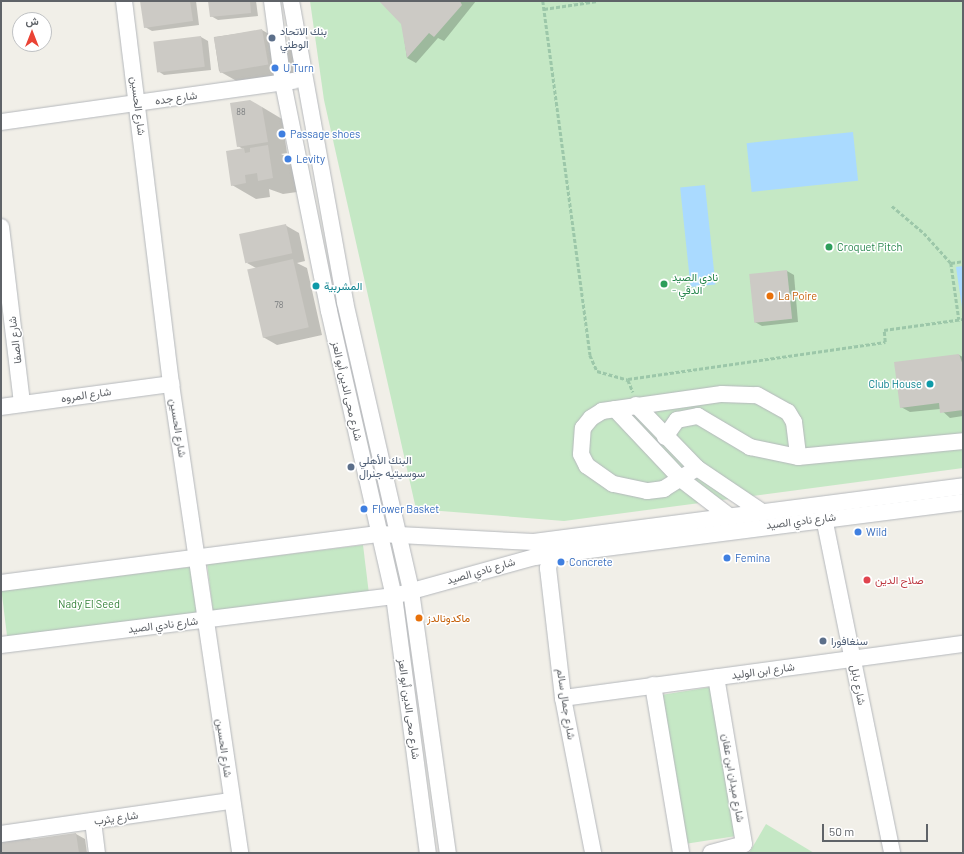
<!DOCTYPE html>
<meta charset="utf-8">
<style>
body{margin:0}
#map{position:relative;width:964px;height:854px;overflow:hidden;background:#f1efe8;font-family:Barlow,Vazirmatn,sans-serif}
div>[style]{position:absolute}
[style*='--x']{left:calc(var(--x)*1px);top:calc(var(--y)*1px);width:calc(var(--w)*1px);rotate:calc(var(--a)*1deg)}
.green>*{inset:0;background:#c5e8c5;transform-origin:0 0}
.water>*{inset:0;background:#aadaff;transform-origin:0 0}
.shadow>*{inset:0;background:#0003}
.building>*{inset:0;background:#cccac5;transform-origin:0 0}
.path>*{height:2.5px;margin-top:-1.25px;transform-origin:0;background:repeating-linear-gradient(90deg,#9cc7a9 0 4px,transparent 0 6px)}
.roads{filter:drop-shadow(0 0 1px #b5b8bc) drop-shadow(0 0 1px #b5b8bc)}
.minor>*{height:16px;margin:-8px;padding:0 8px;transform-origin:8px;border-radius:8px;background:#fff}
.dots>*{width:11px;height:11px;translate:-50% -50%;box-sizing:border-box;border:2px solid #fff;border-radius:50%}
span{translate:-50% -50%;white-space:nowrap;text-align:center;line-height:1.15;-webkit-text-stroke:3px #fff;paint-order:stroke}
.number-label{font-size:9px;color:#7a7d7f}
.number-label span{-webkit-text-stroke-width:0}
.service-label{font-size:11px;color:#4e5e75}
.left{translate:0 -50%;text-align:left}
.shop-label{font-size:11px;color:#366cbe}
.street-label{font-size:11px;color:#5f6368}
.leisure-label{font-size:11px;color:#27864d}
.culture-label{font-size:11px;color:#0d838f}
.right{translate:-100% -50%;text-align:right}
.food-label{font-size:11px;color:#c56008}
.health-label{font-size:11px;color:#be3a42}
.park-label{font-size:11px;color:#348238}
.frame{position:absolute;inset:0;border:2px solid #5f6368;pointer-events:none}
.north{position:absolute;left:12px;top:12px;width:40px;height:40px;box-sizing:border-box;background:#fff;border:1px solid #bfc1c3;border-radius:50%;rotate:0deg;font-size:11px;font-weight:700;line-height:16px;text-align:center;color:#5f6368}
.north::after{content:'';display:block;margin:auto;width:14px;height:18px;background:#ea4335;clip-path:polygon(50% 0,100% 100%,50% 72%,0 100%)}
.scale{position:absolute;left:822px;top:824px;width:106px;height:18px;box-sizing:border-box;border:2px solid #5f6368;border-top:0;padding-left:5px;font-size:12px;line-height:14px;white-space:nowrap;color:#5f6368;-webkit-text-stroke:3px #fff;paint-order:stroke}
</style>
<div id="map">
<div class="green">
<div style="clip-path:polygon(310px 1px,963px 1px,963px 468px,564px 521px,416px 509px,324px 100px)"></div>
<div style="left:363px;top:545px;width:47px;height:157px;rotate:83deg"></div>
<div style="left:191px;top:567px;width:50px;height:191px;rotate:83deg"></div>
<div style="left:711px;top:687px;width:151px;height:49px;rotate:81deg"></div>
<div style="clip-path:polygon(766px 824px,814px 853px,749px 853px)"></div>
</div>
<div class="water">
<div style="left:853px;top:132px;width:49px;height:107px;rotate:84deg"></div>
<div style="left:705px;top:185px;width:100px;height:25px;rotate:84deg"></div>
<div style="clip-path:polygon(963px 266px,963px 314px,956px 267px)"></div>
</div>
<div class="shadow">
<div style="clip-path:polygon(141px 1px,196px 1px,199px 25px,152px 31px,145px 27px)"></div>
<div style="clip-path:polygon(209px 1px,256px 1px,258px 16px,218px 20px,211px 16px)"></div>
<div style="clip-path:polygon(380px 1px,476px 1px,444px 41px,438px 38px,416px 63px,407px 58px,402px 24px)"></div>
<div style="clip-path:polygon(262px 30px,292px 47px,297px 81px,249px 88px,219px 71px,214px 37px)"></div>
<div style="clip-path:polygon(201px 37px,208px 41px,211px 70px,164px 75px,158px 71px)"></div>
<div style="clip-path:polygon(262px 107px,282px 119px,287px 153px,281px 154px,293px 160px,297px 192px,283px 194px,269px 189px,270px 197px,256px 199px,232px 185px,243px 149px,238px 146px)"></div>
<div style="clip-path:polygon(285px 225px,299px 233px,305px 261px,297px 263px,307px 268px,322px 335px,277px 345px,263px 337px,256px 268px,247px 263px)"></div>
<div style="clip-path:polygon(787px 271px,794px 275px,798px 322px,762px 326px,755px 322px)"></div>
<div style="clip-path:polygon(959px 355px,963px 357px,963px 416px,950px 418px,940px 409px,910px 412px,901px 407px)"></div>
<div style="clip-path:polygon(76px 834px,85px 839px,87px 853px,1px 853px,25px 836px,32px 840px)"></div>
</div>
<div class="building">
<div style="clip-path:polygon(140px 1px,190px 1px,193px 21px,144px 28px)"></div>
<div style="clip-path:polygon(208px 1px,250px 1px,251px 13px,210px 17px)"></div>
<div style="clip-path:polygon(379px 1px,460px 1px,462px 5px,434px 37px,429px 33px,407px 58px,401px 24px)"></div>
<div style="left:262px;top:29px;width:36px;height:49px;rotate:80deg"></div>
<div style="left:201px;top:36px;width:31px;height:48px;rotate:83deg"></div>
<div style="clip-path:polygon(250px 100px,262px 107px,268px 142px,237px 147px,230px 103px)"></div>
<div style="clip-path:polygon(268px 145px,273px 178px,258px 181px,257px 173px,245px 175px,246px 183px,231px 186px,226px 151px,244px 148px,245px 153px,250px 152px,250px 148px)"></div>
<div style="left:286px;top:224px;width:30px;height:48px;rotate:78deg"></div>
<div style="left:293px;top:259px;width:70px;height:47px;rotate:77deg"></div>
<div style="left:787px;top:270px;width:49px;height:38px;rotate:84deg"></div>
<div style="clip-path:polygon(959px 354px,963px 365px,963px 410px,940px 413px,939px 403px,900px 408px,894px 362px)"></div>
<div style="clip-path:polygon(76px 833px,79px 853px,1px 853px,1px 839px,25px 835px,26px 840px)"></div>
</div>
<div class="path">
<div style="--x:543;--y:1;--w:357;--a:82.4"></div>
<div style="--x:590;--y:355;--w:17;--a:66"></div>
<div style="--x:597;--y:371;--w:32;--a:16"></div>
<div style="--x:628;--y:380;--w:13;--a:67"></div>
<div style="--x:544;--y:9;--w:54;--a:-8.6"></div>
<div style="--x:892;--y:206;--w:42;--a:40.2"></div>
<div style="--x:924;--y:233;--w:40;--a:48"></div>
<div style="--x:951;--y:263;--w:57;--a:81.9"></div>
<div style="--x:951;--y:263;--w:12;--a:-9"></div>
<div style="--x:628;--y:379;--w:260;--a:-8.2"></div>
<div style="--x:885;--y:342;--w:12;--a:-95"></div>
<div style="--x:884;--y:330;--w:80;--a:-7.9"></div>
</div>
<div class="roads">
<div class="minor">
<div style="--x:124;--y:1;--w:386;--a:83"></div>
<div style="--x:171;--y:384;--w:474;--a:81.6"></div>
<div style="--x:272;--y:1;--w:83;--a:82.4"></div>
<div style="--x:283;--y:83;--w:233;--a:78.6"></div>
<div style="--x:329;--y:311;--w:292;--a:77.2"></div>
<div style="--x:394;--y:596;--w:259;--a:82.5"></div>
<div style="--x:291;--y:1;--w:306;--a:79.8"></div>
<div style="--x:345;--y:302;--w:296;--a:77.1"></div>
<div style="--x:411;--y:591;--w:265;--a:82"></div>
<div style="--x:1;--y:122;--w:296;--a:-8"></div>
<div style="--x:1;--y:227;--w:178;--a:83.2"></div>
<div style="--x:636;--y:405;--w:88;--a:45.9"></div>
<div style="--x:697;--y:468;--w:78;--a:34.1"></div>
<div style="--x:1;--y:407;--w:172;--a:-7.7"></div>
<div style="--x:615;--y:409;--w:98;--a:46.7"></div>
<div style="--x:682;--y:480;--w:59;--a:37.5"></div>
<div style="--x:665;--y:437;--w:21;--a:-55"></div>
<div style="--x:677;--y:420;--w:21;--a:-11"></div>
<div style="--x:698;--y:416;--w:61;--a:30.8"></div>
<div style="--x:750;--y:447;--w:49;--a:11.8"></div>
<div style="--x:798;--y:457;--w:166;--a:-5.5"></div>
<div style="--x:697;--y:468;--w:39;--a:148"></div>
<div style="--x:664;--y:489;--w:17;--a:173"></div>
<div style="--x:647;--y:491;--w:35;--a:-168"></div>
<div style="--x:613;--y:484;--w:32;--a:-145"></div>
<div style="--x:587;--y:466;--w:13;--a:-117"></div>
<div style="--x:581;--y:454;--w:26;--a:-86"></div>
<div style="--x:583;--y:428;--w:13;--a:-51"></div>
<div style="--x:591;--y:418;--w:13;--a:-32"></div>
<div style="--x:602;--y:411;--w:121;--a:-8.1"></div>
<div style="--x:722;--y:394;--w:35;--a:2"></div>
<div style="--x:757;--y:395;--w:35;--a:29"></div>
<div style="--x:788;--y:412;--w:12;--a:59"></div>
<div style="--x:794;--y:422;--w:35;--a:83"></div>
<div style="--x:824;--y:518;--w:342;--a:78.5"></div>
<div style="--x:552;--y:554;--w:15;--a:106"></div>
<div style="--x:548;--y:568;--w:131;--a:83.4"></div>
<div style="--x:563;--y:698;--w:158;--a:79"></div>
<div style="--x:1;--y:583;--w:382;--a:-7.4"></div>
<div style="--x:380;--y:534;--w:154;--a:3"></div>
<div style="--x:534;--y:542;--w:433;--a:-7.4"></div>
<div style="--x:1;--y:645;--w:396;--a:-7.1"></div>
<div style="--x:394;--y:596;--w:146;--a:-15.5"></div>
<div style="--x:535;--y:557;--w:432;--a:-7.3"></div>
<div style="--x:653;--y:685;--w:170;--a:80.5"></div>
<div style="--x:563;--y:698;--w:404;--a:-7.7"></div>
<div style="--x:93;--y:821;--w:32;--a:83"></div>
<div style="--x:1;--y:834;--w:232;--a:-8.2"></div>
<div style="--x:711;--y:853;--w:34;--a:-15"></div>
<div style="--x:744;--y:844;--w:169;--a:-99.5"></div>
</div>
</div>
<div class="dots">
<div style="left:272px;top:38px;background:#5c6f8a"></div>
<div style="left:275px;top:68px;background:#3f7fe0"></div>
<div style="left:282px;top:134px;background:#3f7fe0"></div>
<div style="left:288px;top:159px;background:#3f7fe0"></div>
<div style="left:829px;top:247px;background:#2e9e5b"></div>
<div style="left:664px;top:284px;background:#2e9e5b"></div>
<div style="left:316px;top:286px;background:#0f9aa8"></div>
<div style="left:770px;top:296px;background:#e8710a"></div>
<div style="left:930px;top:384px;background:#0f9aa8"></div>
<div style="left:351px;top:467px;background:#5c6f8a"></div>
<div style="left:364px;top:509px;background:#3f7fe0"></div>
<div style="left:858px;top:532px;background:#3f7fe0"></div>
<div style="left:727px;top:558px;background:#3f7fe0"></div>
<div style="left:561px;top:562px;background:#3f7fe0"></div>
<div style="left:867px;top:580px;background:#e0444e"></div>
<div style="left:419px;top:618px;background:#e8710a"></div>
<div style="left:823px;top:641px;background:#5c6f8a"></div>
</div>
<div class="number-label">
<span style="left:241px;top:112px">88</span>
<span style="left:279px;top:305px">78</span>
</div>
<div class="service-label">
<span class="left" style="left:280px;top:38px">بنك الاتحاد<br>الوطني</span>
<span class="left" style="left:359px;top:467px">البنك الأهلي<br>سوسيتيه جنرال</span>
<span class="left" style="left:831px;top:641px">سنغافورا</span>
</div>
<div class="shop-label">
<span class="left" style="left:283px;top:68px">U Turn</span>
<span class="left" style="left:290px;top:134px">Passage shoes</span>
<span class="left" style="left:296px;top:159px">Levity</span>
<span class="left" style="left:372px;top:509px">Flower Basket</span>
<span class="left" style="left:866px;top:532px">Wild</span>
<span class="left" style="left:735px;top:558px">Femina</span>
<span class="left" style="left:569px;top:562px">Concrete</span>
</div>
<div class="street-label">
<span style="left:176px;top:98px;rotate:-8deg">شارع جده</span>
<span style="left:138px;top:106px;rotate:83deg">شارع الحسين</span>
<span style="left:15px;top:340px;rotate:-97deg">شارع الصفا</span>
<span style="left:347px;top:391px;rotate:77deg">شارع محى الدين أبو العز</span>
<span style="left:86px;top:395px;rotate:-8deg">شارع المروه</span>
<span style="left:178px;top:428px;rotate:81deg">شارع الحسين</span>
<span style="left:801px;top:521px;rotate:-7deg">شارع نادي الصيد</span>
<span style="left:481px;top:571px;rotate:-16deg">شارع نادي الصيد</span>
<span style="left:163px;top:625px;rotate:-7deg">شارع نادي الصيد</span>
<span style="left:763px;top:671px;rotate:-8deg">شارع ابن الوليد</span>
<span style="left:858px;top:685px;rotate:79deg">شارع بابل</span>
<span style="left:566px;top:704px;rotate:81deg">شارع جمال سالم</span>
<span style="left:409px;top:709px;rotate:82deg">شارع محى الدين أبو العز</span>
<span style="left:224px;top:748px;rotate:82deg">شارع الحسين</span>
<span style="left:733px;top:778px;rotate:80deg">شارع ميدان ابن عفان</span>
<span style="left:116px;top:818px;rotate:-8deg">شارع يثرب</span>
</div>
<div class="leisure-label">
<span class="left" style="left:837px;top:247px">Croquet Pitch</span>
<span class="left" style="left:672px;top:284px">نادي الصيد<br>- الدقي</span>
</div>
<div class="culture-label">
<span class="left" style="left:324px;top:286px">المشربية</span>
<span class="right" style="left:922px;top:384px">Club House</span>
</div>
<div class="food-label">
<span class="left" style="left:778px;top:296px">La Poire</span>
<span class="left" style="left:427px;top:618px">ماكدونالدز</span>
</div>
<div class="health-label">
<span class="left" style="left:875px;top:580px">صلاح الدين</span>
</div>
<div class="park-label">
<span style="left:89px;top:604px">Nady El Seed</span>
</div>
<div class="frame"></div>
<div class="north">ش</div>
<div class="scale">50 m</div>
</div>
